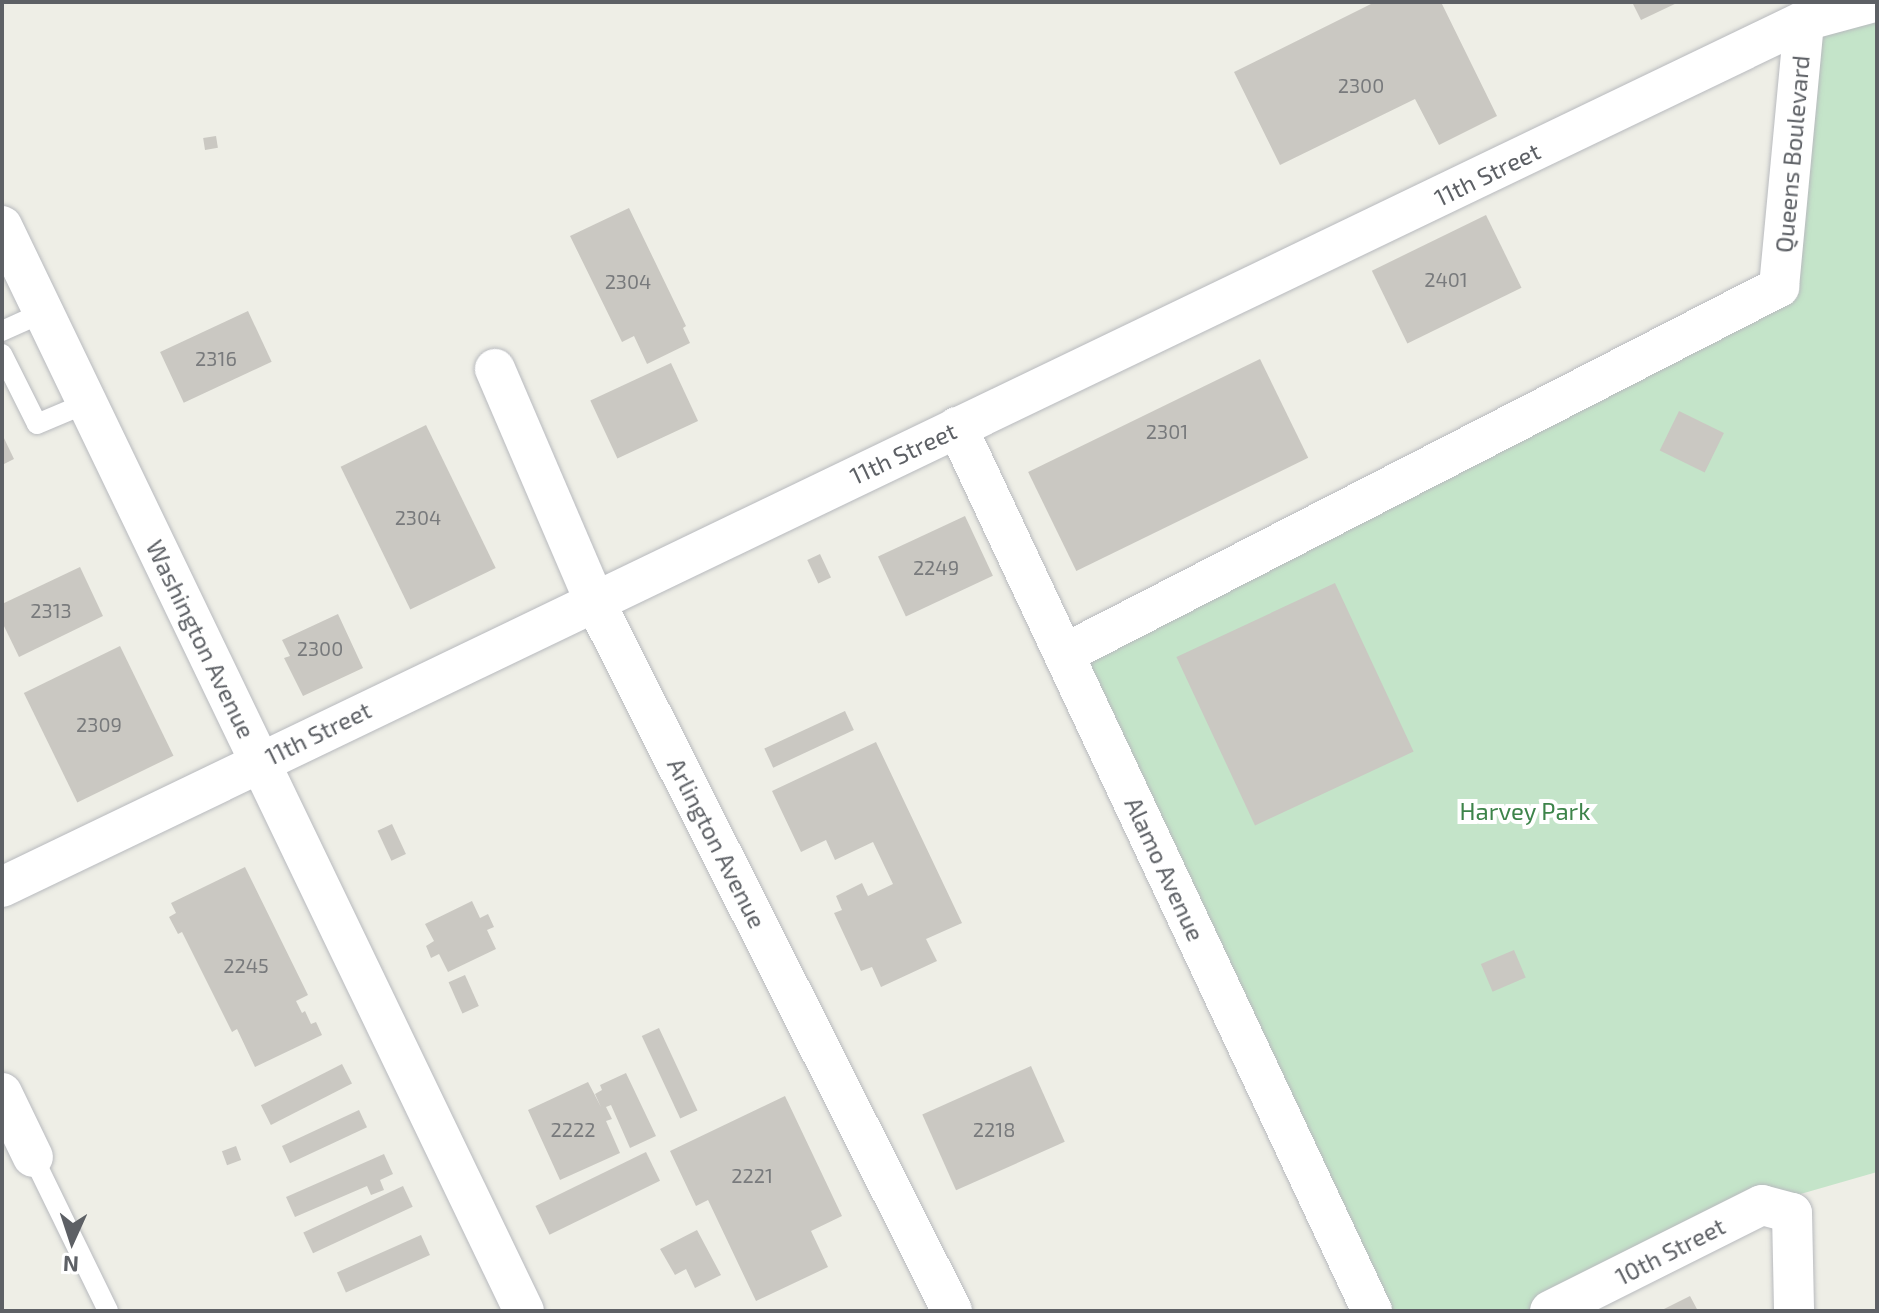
<!DOCTYPE html>
<style>
body{margin:0}
#map{position:relative;width:1879px;height:1313px;overflow:hidden;background:#eeeee6;font-family:"Exo 2",sans-serif}
div>[style]{position:absolute}
[style*='--x']{left:calc(var(--x)*1px);top:calc(var(--y)*1px);width:calc(var(--w)*1px);rotate:calc(var(--a)*1deg)}
.green>*{inset:0;background:#c4e4c9}
.building>*{inset:0;background:#cac8c2;transform-origin:0 0}
.roads{filter:drop-shadow(0 0 2px #b8babe) drop-shadow(0 0 2px #b8babe)}
.lane>*{height:20px;margin:-10px;padding:0 10px;transform-origin:10px;border-radius:10px;background:#fff}
.street>*{height:40px;margin:-20px;padding:0 20px;transform-origin:20px;border-radius:20px;background:#fff}
span{translate:-50% -50%;white-space:nowrap;text-align:center;line-height:1.15;-webkit-text-stroke:8px #fff;paint-order:stroke}
.number-label{font-size:20px;color:#787a7c}
.number-label span{-webkit-text-stroke-width:0}
.street-label{font-size:24px;color:#5d6065}
.park-label{font-size:24px;color:#3d844a}
.frame{position:absolute;inset:0;border:4px solid #5d6065;pointer-events:none}
.north{position:absolute;left:32px;top:1201px;width:80px;height:80px;-webkit-text-stroke:6px #fff;paint-order:stroke;rotate:183deg;font-size:22px;font-weight:700;line-height:32px;text-align:center;color:#5d6065}
.north::after{content:'';display:block;margin:auto;width:28px;height:36px;background:#5d6065;clip-path:polygon(50% 0,100% 100%,50% 72%,0 100%)}
</style>
<div id="map">
<div class="green">
<div style="clip-path:polygon(1877px 8px,1877px 1172px,1762px 1205px,1550px 1311px,1372px 1311px,1064px 654px,1779px 287px,1804px 21px)"></div>
</div>
<div class="building">
<div style="clip-path:polygon(1375px 2px,1441px 2px,1497px 116px,1439px 145px,1415px 99px,1280px 165px,1234px 72px)"></div>
<div style="clip-path:polygon(1632px 2px,1679px 2px,1641px 20px)"></div>
<div style="left:216px;top:136px;width:12px;height:13px;rotate:81deg"></div>
<div style="clip-path:polygon(629px 208px,686px 326px,683px 328px,690px 343px,647px 364px,634px 336px,622px 342px,570px 236px)"></div>
<div style="left:1486px;top:215px;width:81px;height:127px;rotate:64deg"></div>
<div style="left:248px;top:311px;width:56px;height:97px;rotate:65deg"></div>
<div style="left:1260px;top:359px;width:110px;height:258px;rotate:64deg"></div>
<div style="left:671px;top:363px;width:64px;height:89px;rotate:65deg"></div>
<div style="left:1679px;top:411px;width:50px;height:44px;rotate:26deg"></div>
<div style="left:426px;top:425px;width:159px;height:95px;rotate:64deg"></div>
<div style="clip-path:polygon(2px 434px,14px 459px,2px 465px)"></div>
<div style="left:965px;top:516px;width:66px;height:96px;rotate:65deg"></div>
<div style="left:820px;top:554px;width:26px;height:14px;rotate:65deg"></div>
<div style="clip-path:polygon(80px 567px,103px 616px,19px 657px,2px 622px,2px 604px)"></div>
<div style="left:1335px;top:583px;width:186px;height:175px;rotate:65deg"></div>
<div style="clip-path:polygon(338px 614px,363px 668px,303px 696px,284px 658px,290px 656px,282px 640px)"></div>
<div style="left:120px;top:646px;width:122px;height:107px;rotate:64deg"></div>
<div style="left:845px;top:711px;width:21px;height:89px;rotate:65deg"></div>
<div style="clip-path:polygon(876px 742px,962px 923px,926px 939px,937px 961px,881px 987px,872px 967px,861px 971px,834px 913px,842px 910px,836px 896px,862px 883px,868px 896px,893px 884px,873px 842px,835px 860px,826px 840px,801px 852px,772px 791px)"></div>
<div style="left:392px;top:824px;width:33px;height:16px;rotate:65deg"></div>
<div style="clip-path:polygon(245px 867px,308px 995px,296px 1001px,302px 1013px,305px 1011px,311px 1024px,316px 1022px,322px 1035px,255px 1067px,237px 1029px,232px 1032px,182px 932px,178px 934px,169px 917px,176px 913px,171px 903px)"></div>
<div style="clip-path:polygon(472px 901px,480px 918px,488px 914px,494px 927px,487px 930px,496px 949px,448px 972px,439px 954px,431px 958px,426px 946px,434px 941px,425px 924px)"></div>
<div style="left:1514px;top:950px;width:30px;height:36px;rotate:67deg"></div>
<div style="left:465px;top:975px;width:34px;height:18px;rotate:66deg"></div>
<div style="left:659px;top:1028px;width:91px;height:19px;rotate:65deg"></div>
<div style="left:342px;top:1064px;width:22px;height:91px;rotate:63deg"></div>
<div style="left:1031px;top:1066px;width:83px;height:119px;rotate:66deg"></div>
<div style="clip-path:polygon(626px 1073px,656px 1136px,630px 1148px,611px 1105px,606px 1107px,612px 1119px,606px 1121px,620px 1153px,560px 1180px,528px 1110px,588px 1082px,601px 1107px,595px 1094px,602px 1090px,600px 1085px)"></div>
<div style="clip-path:polygon(785px 1096px,842px 1216px,811px 1231px,828px 1267px,756px 1301px,708px 1200px,696px 1206px,670px 1151px)"></div>
<div style="left:359px;top:1110px;width:19px;height:85px;rotate:65deg"></div>
<div style="left:236px;top:1146px;width:15px;height:15px;rotate:70deg"></div>
<div style="left:646px;top:1152px;width:32px;height:123px;rotate:64deg"></div>
<div style="clip-path:polygon(384px 1154px,393px 1174px,380px 1180px,384px 1190px,371px 1195px,367px 1186px,295px 1217px,286px 1197px)"></div>
<div style="left:403px;top:1186px;width:23px;height:110px;rotate:65deg"></div>
<div style="clip-path:polygon(697px 1230px,721px 1275px,695px 1288px,686px 1269px,675px 1275px,660px 1249px)"></div>
<div style="left:421px;top:1235px;width:22px;height:92px;rotate:66deg"></div>
<div style="clip-path:polygon(1690px 1296px,1698px 1311px,1660px 1311px)"></div>
</div>
<div class="roads">
<div class="lane">
<div style="--x:2;--y:331;--w:46;--a:-24.3"></div>
<div style="--x:2;--y:354;--w:78;--a:63.4"></div>
<div style="--x:37;--y:424;--w:54;--a:-22.8"></div>
<div style="--x:33;--y:1157;--w:171;--a:64"></div>
</div>
<div class="street">
<div style="--x:2;--y:226;--w:1204;--a:64.31"></div>
<div style="--x:495;--y:369;--w:251;--a:66.8"></div>
<div style="--x:594;--y:600;--w:796;--a:63.27"></div>
<div style="--x:957;--y:427;--w:977;--a:64.85"></div>
<div style="--x:1064;--y:654;--w:804;--a:-27.17"></div>
<div style="--x:1779;--y:287;--w:267;--a:-84.6"></div>
<div style="--x:2;--y:887;--w:1999;--a:-25.67"></div>
<div style="--x:1804;--y:21;--w:73;--a:-15.2"></div>
<div style="--x:2;--y:1093;--w:71;--a:64.2"></div>
<div style="--x:1550;--y:1311;--w:237;--a:-26.6"></div>
<div style="--x:1762;--y:1205;--w:31;--a:15"></div>
<div style="--x:1792;--y:1213;--w:98;--a:88.8"></div>
</div>
</div>
<div class="number-label">
<span style="left:1361px;top:85px">2300</span>
<span style="left:1446px;top:279px">2401</span>
<span style="left:628px;top:281px">2304</span>
<span style="left:216px;top:358px">2316</span>
<span style="left:1167px;top:431px">2301</span>
<span style="left:418px;top:517px">2304</span>
<span style="left:936px;top:567px">2249</span>
<span style="left:51px;top:610px">2313</span>
<span style="left:320px;top:648px">2300</span>
<span style="left:99px;top:724px">2309</span>
<span style="left:246px;top:965px">2245</span>
<span style="left:573px;top:1129px">2222</span>
<span style="left:994px;top:1129px">2218</span>
<span style="left:752px;top:1175px">2221</span>
</div>
<div class="street-label">
<span style="left:1792px;top:154px;rotate:-85deg">Queens Boulevard</span>
<span style="left:1487px;top:174px;rotate:-26deg">11th Street</span>
<span style="left:903px;top:453px;rotate:-25deg">11th Street</span>
<span style="left:201px;top:639px;rotate:64deg">Washington Avenue</span>
<span style="left:318px;top:733px;rotate:-26deg">11th Street</span>
<span style="left:717px;top:843px;rotate:63deg">Arlington Avenue</span>
<span style="left:1165px;top:869px;rotate:65deg">Alamo Avenue</span>
<span style="left:1670px;top:1251px;rotate:-27deg">10th Street</span>
</div>
<div class="park-label">
<span style="left:1525px;top:811px">Harvey Park</span>
</div>
<div class="frame"></div>
<div class="north">N</div>
</div>
